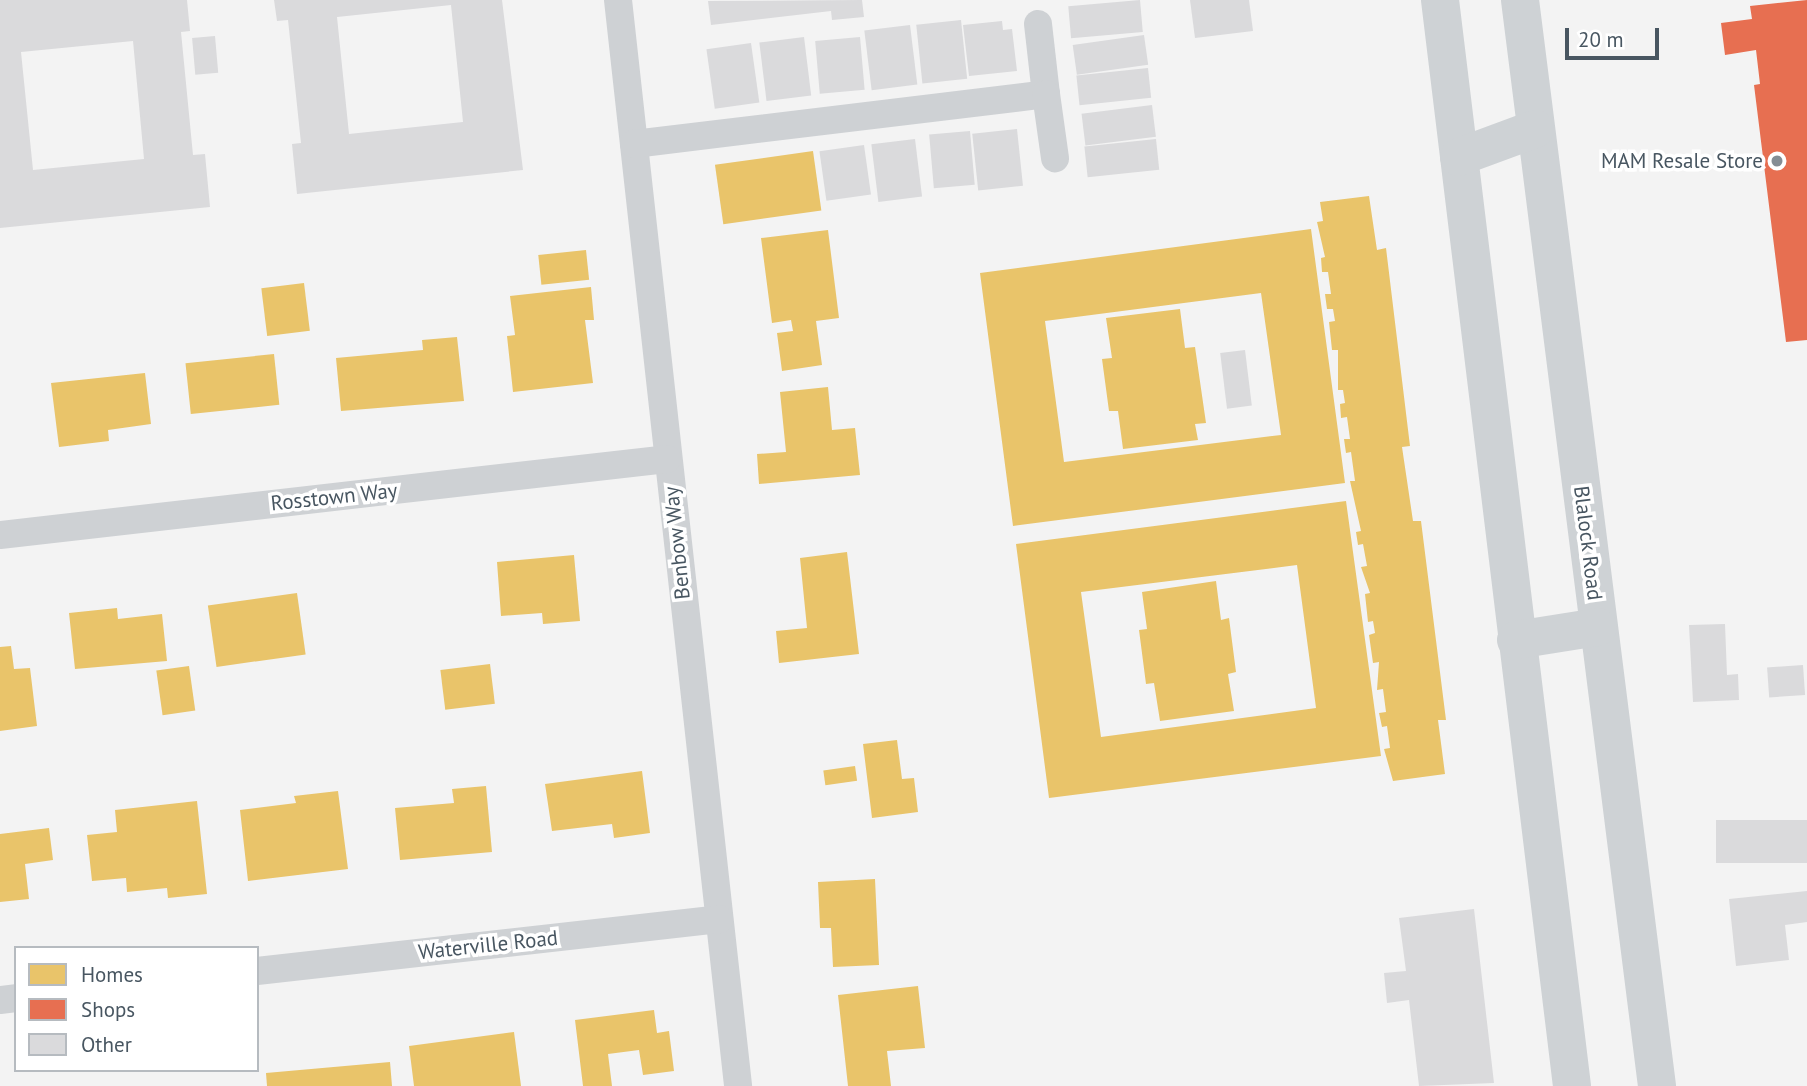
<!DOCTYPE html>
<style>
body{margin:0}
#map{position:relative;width:1807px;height:1086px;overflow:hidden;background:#f3f3f3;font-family:"PT Sans",sans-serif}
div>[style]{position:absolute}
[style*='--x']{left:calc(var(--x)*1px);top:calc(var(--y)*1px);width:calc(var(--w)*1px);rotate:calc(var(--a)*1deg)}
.homes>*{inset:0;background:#e9c46a;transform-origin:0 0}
.shops>*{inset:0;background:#e76f51}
.building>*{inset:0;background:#dadadc;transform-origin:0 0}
.street>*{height:28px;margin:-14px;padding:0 14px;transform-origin:14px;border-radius:14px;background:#ced1d4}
.secondary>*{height:38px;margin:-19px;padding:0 19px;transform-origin:19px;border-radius:19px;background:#ced2d5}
.dots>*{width:19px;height:19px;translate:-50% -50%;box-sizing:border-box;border:4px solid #fff;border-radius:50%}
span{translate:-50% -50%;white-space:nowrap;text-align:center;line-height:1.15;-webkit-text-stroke:7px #fff;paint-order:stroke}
.poi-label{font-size:21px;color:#485661}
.right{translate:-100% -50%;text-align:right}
.street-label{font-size:21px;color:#485661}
.legend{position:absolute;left:14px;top:946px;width:245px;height:126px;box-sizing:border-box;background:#fff;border:2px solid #b6bbc0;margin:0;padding:9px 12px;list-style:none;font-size:21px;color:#485661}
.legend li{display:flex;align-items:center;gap:14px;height:35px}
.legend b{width:35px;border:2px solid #b6bbc0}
.scale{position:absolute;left:1565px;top:28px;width:94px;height:32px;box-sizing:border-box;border:4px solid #485661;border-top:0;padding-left:9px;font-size:21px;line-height:24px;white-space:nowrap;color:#485661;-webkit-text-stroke:5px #fff;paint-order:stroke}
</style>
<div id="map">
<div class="homes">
<div style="left:813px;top:151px;width:60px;height:99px;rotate:82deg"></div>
<div style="clip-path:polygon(1369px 196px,1377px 250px,1386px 248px,1410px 446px,1402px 447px,1413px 521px,1421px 521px,1446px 720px,1438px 720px,1445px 774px,1393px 781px,1384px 749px,1390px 748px,1387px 726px,1382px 727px,1379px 713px,1386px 712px,1383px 689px,1377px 690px,1379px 662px,1373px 663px,1369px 635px,1375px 633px,1373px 621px,1368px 622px,1365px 594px,1370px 593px,1361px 567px,1367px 566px,1363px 544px,1358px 545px,1356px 532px,1361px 531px,1350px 481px,1355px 481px,1351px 452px,1346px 453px,1344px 439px,1350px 439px,1347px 417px,1341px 418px,1340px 404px,1345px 403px,1343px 390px,1338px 390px,1338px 350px,1332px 350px,1329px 322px,1335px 321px,1333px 309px,1327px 309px,1325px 294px,1331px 294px,1328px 272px,1322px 272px,1321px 258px,1325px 257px,1317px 222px,1323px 221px,1320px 202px)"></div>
<div style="clip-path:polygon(evenodd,1311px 229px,1345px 483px,1013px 526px,980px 273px,1311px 229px,1261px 293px,1281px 435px,1064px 462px,1045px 321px,1261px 293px)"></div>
<div style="clip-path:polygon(828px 230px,839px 318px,816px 321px,822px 365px,782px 371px,777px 333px,793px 331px,791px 320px,772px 323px,761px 238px)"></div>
<div style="left:586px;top:250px;width:30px;height:48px;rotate:84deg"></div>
<div style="left:304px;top:283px;width:48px;height:43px;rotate:83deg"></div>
<div style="clip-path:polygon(591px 287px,594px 320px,585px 320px,593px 383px,513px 392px,507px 336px,515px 335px,510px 296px)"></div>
<div style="clip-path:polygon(1180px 309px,1185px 348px,1195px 347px,1206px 423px,1195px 424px,1198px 440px,1123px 449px,1118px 411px,1109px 411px,1102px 359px,1112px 358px,1106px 318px)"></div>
<div style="clip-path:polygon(457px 337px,464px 401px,341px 411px,336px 358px,423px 350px,422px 340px)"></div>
<div style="left:274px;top:354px;width:51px;height:89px;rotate:84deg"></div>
<div style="clip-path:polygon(145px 373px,151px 424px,108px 430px,109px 441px,59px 447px,51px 383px)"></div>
<div style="clip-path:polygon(828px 387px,832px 430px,855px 428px,860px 475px,759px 484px,757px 454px,786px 452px,780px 392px)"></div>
<div style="clip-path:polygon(evenodd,1346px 501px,1381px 756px,1049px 798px,1016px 544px,1346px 501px,1297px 565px,1316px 708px,1101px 737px,1081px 592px,1297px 565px)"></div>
<div style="clip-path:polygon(847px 552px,859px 654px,779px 663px,776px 631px,807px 628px,800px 558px)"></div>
<div style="clip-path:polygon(574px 555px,580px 621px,543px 624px,542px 613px,501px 616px,497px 562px)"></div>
<div style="clip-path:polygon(1216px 581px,1221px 620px,1229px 618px,1236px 672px,1228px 674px,1234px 711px,1160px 721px,1154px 683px,1146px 684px,1139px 630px,1147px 629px,1142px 592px)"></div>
<div style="left:297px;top:593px;width:62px;height:90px;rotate:82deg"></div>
<div style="clip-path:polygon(117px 608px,118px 619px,162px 614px,167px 661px,75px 669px,69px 613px)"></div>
<div style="clip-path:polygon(11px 646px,14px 669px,30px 668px,37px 726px,0 731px,0 647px)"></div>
<div style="left:490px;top:664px;width:40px;height:50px;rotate:83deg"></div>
<div style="left:189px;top:666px;width:45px;height:33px;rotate:82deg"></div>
<div style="clip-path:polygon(897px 740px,902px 779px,914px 778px,918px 812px,872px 818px,863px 744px)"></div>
<div style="left:855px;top:766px;width:15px;height:32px;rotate:82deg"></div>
<div style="clip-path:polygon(642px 771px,650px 833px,614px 838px,612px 824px,552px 831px,545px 784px)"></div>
<div style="clip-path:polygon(486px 786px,492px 852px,400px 860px,395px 808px,454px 803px,452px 789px)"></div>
<div style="clip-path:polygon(338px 791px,348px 869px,248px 881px,240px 810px,296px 803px,294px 796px)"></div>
<div style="clip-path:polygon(197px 801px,207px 894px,168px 898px,167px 888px,127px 892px,126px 878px,92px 881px,87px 835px,117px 832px,115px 810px)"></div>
<div style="clip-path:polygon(49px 828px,53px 860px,25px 864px,29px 899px,0 902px,0 834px)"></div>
<div style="clip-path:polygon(875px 879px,879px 965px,833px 967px,831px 928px,820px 928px,818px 882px)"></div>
<div style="clip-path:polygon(918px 986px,925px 1048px,887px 1051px,891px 1086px,848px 1086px,838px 995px)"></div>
<div style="clip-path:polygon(654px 1010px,657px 1033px,669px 1031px,674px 1071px,643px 1075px,639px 1050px,608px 1054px,612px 1086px,583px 1086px,575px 1020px)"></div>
<div style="clip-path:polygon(514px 1032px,521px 1086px,414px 1086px,409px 1046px)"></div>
<div style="clip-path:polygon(390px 1062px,392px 1086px,267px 1086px,266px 1073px)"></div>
</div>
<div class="shops">
<div style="clip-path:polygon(1807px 0,1807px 340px,1786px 342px,1754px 85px,1760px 84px,1756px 50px,1725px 55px,1721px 23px,1752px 19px,1750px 6px)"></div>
</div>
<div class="building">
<div style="clip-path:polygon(evenodd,0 0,187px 0,190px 31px,181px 32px,193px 155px,205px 154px,210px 207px,0 228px,0 0,133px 41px,144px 159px,33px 170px,21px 52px,133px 41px)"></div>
<div style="clip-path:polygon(evenodd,274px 0,502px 0,523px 170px,297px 194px,292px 144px,301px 143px,288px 20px,277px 21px,274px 0,451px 5px,463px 122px,349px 134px,337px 17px,451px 5px)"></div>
<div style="clip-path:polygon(862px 0,864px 17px,832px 20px,831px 11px,711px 25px,708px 1px)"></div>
<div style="left:1140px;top:0;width:32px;height:72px;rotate:85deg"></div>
<div style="clip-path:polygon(1190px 0,1249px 0,1253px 31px,1195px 38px)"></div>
<div style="left:961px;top:20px;width:59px;height:45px;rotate:84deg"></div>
<div style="clip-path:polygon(1002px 21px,1003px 30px,1012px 29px,1017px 71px,969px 76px,963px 25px)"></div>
<div style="left:910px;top:25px;width:60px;height:46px;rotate:83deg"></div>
<div style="left:1144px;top:35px;width:30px;height:72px;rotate:82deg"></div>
<div style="left:215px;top:36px;width:37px;height:23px;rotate:85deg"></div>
<div style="left:804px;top:37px;width:59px;height:45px;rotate:83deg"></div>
<div style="left:860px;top:37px;width:53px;height:45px;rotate:85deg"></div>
<div style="left:751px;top:43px;width:60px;height:45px;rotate:82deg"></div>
<div style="left:1148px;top:68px;width:30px;height:72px;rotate:84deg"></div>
<div style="left:1152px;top:105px;width:32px;height:71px;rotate:83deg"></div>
<div style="left:1017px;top:129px;width:57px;height:45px;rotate:84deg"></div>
<div style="left:970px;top:131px;width:54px;height:41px;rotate:85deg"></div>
<div style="left:915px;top:139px;width:58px;height:44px;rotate:83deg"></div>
<div style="left:1156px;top:139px;width:31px;height:72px;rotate:84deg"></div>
<div style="left:864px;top:145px;width:50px;height:45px;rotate:82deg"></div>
<div style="left:1245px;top:350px;width:56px;height:25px;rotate:83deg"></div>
<div style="clip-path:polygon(1725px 624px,1727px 675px,1738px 674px,1739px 700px,1693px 702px,1689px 625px)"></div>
<div style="left:1803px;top:665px;width:30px;height:36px;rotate:86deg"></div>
<div style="left:1807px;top:820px;width:43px;height:91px;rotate:90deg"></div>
<div style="clip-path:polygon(1807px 891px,1807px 922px,1785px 925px,1789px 960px,1736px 966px,1729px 899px)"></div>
<div style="clip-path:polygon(1474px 909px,1494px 1083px,1419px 1086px,1409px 1000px,1387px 1003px,1384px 973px,1406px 971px,1399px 918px)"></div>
</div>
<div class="street">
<div style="--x:618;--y:0;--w:1093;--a:83.69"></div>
<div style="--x:1038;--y:24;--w:70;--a:83.5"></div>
<div style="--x:634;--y:144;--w:415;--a:-6.9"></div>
<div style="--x:1046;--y:94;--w:65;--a:82"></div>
<div style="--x:0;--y:535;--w:671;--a:-6.5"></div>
<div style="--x:257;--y:971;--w:465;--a:-6.4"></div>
<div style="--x:0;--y:1000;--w:16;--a:-7"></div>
</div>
<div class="secondary">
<div style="--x:1440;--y:0;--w:1094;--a:83.07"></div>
<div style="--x:1520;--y:0;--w:1095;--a:82.81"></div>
<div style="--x:1459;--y:157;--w:81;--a:-20.2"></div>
<div style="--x:1516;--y:640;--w:83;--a:-9"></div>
</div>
<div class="dots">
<div style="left:1777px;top:161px;background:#848d94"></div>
</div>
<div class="poi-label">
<span class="right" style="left:1763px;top:161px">MAM Resale Store</span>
</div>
<div class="street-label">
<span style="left:334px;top:497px;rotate:-6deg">Rosstown Way</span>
<span style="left:677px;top:543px;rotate:-96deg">Benbow Way</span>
<span style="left:1588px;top:543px;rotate:83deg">Blalock Road</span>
<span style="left:488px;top:945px;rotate:-6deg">Waterville Road</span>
</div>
<ul class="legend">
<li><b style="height:19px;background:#e9c46a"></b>Homes</li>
<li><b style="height:19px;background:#e76f51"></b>Shops</li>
<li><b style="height:19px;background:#dadadc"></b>Other</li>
</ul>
<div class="scale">20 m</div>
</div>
